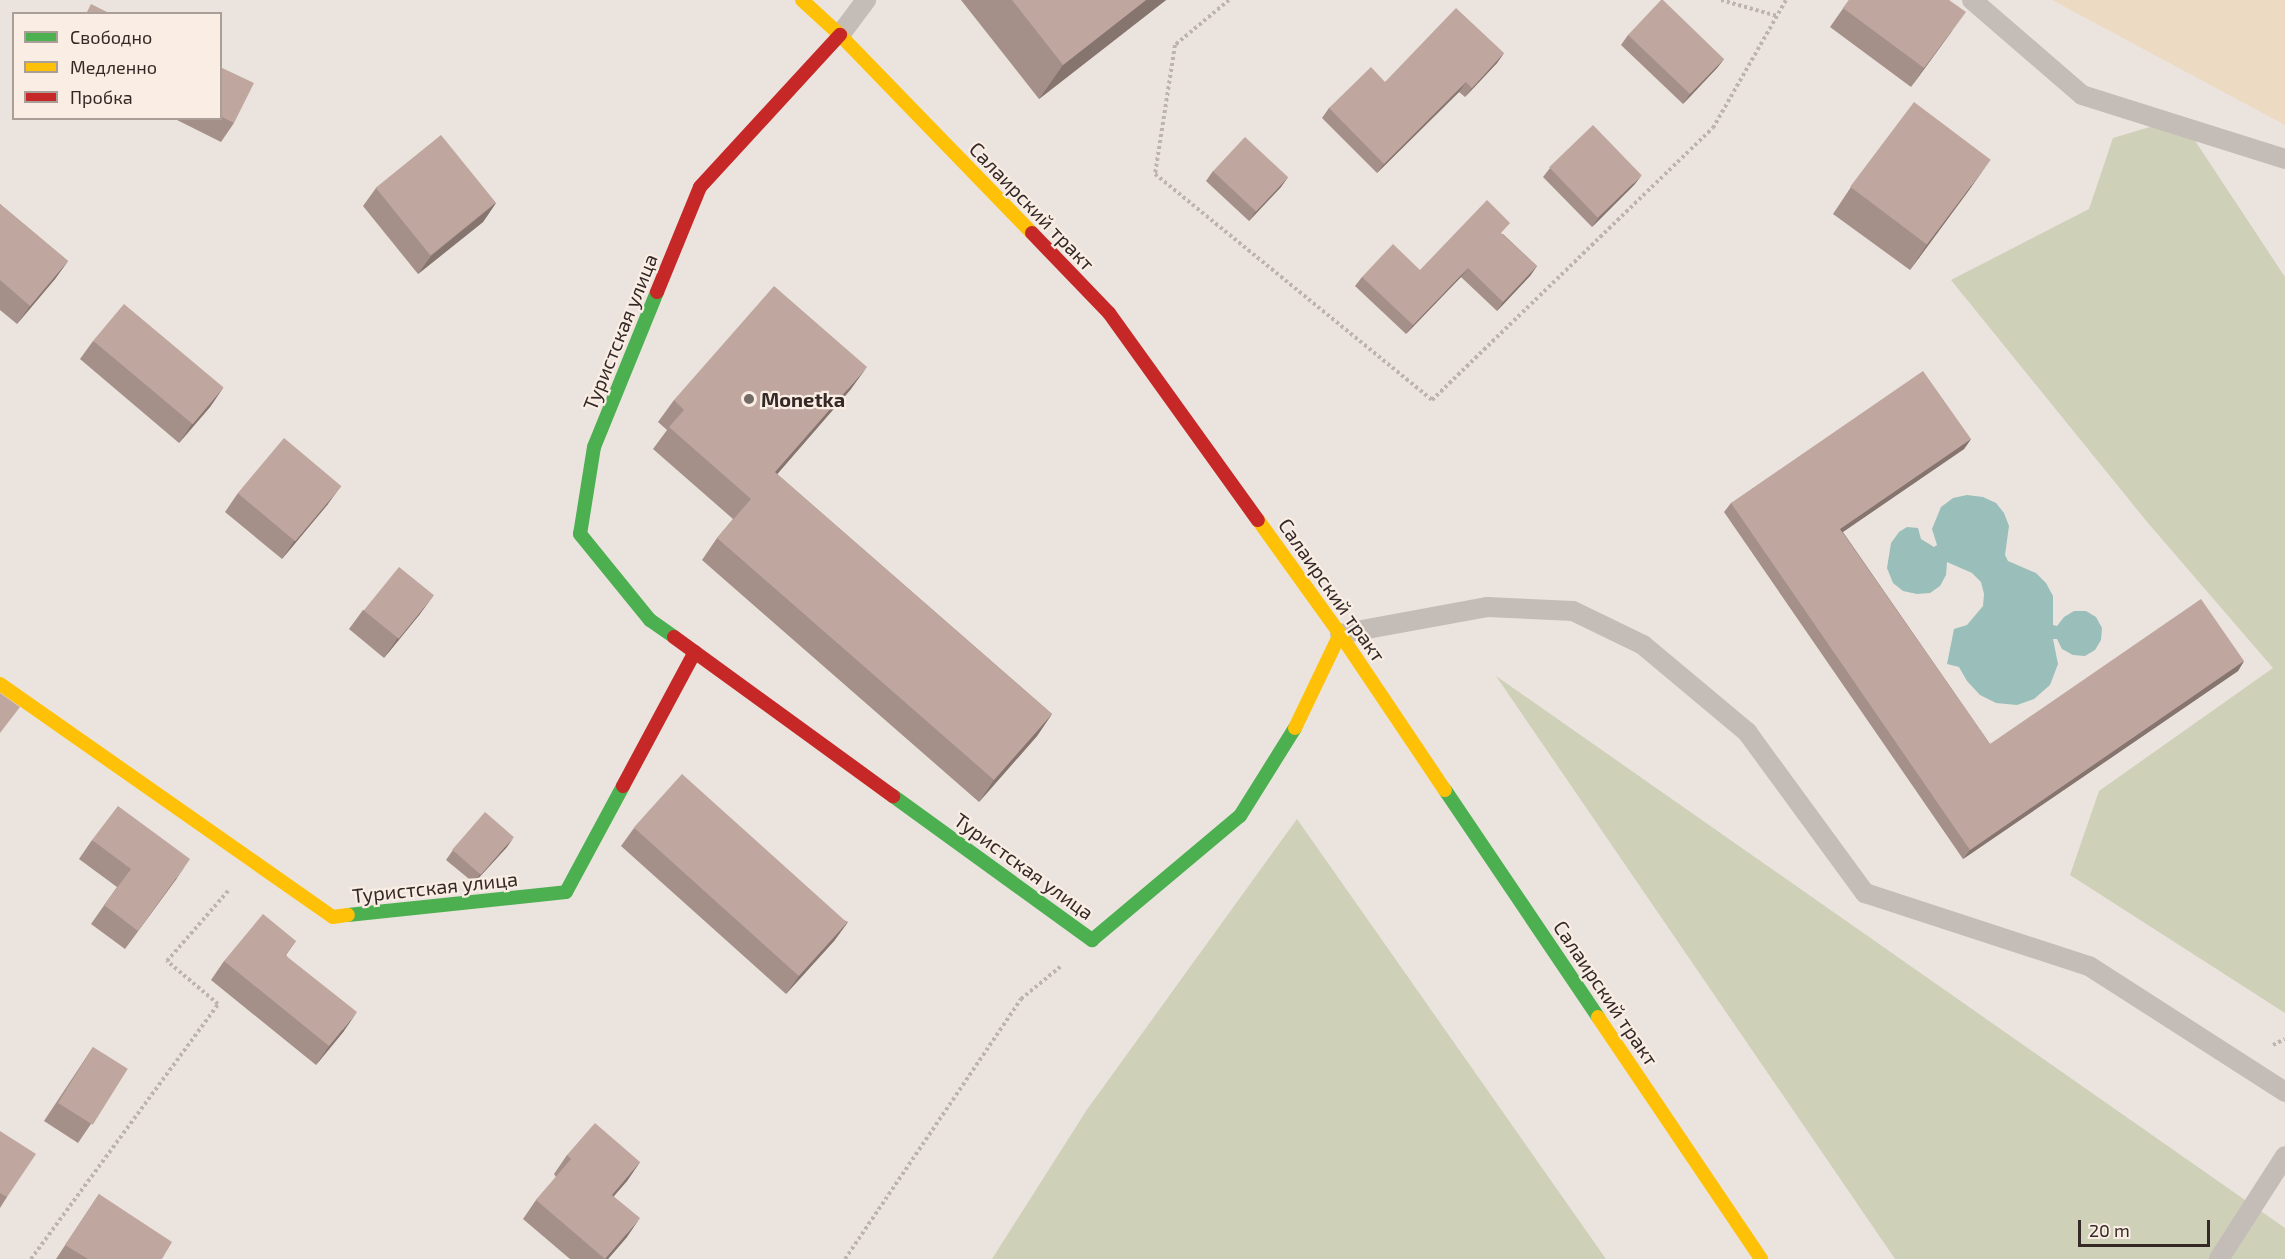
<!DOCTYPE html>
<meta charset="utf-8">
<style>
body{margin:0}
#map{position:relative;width:2285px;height:1259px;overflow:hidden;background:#ebe4de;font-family:"Exo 2",sans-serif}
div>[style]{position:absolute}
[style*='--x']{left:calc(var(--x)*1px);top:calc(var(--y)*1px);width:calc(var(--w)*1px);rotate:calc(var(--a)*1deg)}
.green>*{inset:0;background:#ced0b8}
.sand>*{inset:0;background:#eddac3}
.water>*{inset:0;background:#9abeba}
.path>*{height:4px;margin-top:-2px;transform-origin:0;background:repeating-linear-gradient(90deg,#bdb4af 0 3px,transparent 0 6px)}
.lane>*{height:20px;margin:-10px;padding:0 10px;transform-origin:10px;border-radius:10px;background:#c4bcb7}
.fast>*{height:14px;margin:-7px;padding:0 7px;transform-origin:7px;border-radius:7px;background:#4caf50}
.slow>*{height:14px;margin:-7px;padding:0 7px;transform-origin:7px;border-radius:7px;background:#ffc107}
.jam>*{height:14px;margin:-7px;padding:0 7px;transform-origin:7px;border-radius:7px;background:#c62828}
.wall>*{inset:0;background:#a48f89}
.shaded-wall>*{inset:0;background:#86746f}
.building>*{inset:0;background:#bfa69f;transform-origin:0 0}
.dots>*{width:16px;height:16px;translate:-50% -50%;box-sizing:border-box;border:3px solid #f9ede4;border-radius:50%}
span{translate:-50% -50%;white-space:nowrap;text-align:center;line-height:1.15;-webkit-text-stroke:4.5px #f9ede4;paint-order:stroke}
.street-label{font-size:20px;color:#342926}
.poi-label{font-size:20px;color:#342926;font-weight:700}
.left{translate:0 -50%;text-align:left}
.legend{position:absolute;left:12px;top:12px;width:210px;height:108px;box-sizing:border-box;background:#f9ede4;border:2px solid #aa9f98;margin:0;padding:8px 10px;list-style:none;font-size:18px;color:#342926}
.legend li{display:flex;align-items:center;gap:12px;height:30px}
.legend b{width:30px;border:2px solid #aa9f98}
.scale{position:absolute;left:2078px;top:1220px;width:132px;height:27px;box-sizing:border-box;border:3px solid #342926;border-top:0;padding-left:8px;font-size:18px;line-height:21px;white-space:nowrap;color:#342926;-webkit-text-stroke:4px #f9ede4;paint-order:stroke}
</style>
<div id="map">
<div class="green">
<div style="clip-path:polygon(2180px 118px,2285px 277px,2285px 1013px,2070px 875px,2099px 791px,2273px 668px,2148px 523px,1951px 280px,2089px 209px,2113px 138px)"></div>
<div style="clip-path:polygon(1496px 676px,2285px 1228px,2285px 1259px,1895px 1259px)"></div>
<div style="clip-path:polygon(1297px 819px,1606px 1259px,992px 1259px,1086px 1111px)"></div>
</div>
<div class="sand">
<div style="clip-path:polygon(2052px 0,2285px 0,2285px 125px)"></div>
</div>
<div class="water">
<div style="clip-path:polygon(1967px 495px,1983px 497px,1996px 503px,2004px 513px,2009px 526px,2005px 555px,2008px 561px,2036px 573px,2046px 583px,2053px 596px,2053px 625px,2057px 626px,2064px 617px,2074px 611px,2086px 611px,2096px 617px,2102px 628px,2101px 640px,2095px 650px,2085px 656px,2073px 655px,2062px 649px,2057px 639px,2053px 639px,2058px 664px,2050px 685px,2034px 699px,2017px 705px,1996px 703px,1980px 695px,1967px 681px,1959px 667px,1947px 664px,1954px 629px,1967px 625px,1983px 606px,1984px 594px,1981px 582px,1972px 573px,1947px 562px,1946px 575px,1940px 586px,1930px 593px,1917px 594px,1903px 591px,1893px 583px,1887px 568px,1891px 543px,1899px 532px,1907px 527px,1918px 528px,1921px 539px,1934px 547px,1937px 545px,1932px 529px,1941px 507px,1953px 498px)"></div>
</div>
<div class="path">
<div style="--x:1229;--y:0;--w:70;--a:140.2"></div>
<div style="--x:1175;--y:45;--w:131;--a:98.8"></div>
<div style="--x:1155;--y:174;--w:357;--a:39.2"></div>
<div style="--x:1432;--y:400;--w:391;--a:-44.1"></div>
<div style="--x:1713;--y:128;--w:147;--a:-60.3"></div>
<div style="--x:1721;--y:0;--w:58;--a:15.9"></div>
<div style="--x:2273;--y:1045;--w:13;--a:-27"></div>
<div style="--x:31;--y:1259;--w:316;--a:-53.7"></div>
<div style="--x:218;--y:1004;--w:67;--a:-139.9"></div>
<div style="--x:167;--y:961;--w:93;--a:-48.9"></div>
<div style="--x:845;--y:1259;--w:314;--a:-55.9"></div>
<div style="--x:1021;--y:999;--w:52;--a:-39.5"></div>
</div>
<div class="lane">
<div style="--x:1972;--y:0;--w:145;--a:40.8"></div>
<div style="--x:2082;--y:95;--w:213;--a:17.5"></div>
<div style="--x:840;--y:35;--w:44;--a:-53.4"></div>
<div style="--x:1340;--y:634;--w:149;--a:-10.4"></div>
<div style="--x:1487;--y:607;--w:86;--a:2.7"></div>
<div style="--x:1573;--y:611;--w:78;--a:25.9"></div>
<div style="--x:1643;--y:645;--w:136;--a:39.9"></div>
<div style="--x:1747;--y:732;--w:200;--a:53.8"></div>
<div style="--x:1865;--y:893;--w:236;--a:18.1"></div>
<div style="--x:2089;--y:966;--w:233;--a:32.7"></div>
<div style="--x:2219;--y:1259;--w:122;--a:-57.3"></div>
</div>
<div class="fast">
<div style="--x:657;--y:292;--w:167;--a:112.1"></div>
<div style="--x:594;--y:447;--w:88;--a:99.1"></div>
<div style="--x:580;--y:534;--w:111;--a:50.9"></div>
<div style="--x:650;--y:620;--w:29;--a:35"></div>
<div style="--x:1445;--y:790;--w:274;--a:56"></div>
<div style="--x:893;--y:796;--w:246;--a:35.9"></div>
<div style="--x:1092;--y:940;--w:193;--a:-40"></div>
<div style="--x:1240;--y:816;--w:104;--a:-58"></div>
<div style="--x:348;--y:915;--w:219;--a:-6"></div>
<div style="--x:566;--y:892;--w:120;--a:-61.7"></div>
</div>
<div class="slow">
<div style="--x:802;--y:0;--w:52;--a:42.6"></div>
<div style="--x:840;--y:35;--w:276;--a:45.9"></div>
<div style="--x:1258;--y:520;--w:140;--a:54.3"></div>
<div style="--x:1340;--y:634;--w:188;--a:56.1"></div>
<div style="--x:0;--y:684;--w:406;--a:35"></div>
<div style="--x:333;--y:917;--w:15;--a:-8"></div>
<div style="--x:1295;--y:728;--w:104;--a:-64.4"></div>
<div style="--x:1598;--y:1017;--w:292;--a:56"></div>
</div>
<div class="jam">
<div style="--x:1032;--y:233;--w:111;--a:46.1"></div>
<div style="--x:1109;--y:313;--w:255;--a:54.3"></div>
<div style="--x:657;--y:292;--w:113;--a:-67.7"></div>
<div style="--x:700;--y:187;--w:207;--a:-47.4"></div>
<div style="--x:674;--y:637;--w:271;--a:36"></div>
<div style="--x:623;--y:786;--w:152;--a:-61.8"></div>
</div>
<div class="wall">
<div style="clip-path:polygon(961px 0,1166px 0,1039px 99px)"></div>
<div style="clip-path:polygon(1849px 0,1952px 31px,1911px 87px,1830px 27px)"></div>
<div style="clip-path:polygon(1628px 35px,1724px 59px,1717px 68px,1683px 104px,1621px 45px)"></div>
<div style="clip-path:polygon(1504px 53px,1497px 63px,1465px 97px,1459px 92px,1377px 173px,1322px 118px,1329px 108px,1385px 82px)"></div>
<div style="clip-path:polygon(220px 67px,234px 123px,221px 142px,173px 118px,220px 118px)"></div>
<div style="clip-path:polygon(1550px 168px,1635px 184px,1592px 227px,1543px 177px)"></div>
<div style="clip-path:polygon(1213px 171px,1288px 177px,1281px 187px,1249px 221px,1206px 181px)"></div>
<div style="clip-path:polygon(1972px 186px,1910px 270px,1833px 214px,1851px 187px)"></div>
<div style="clip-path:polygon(376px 188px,496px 203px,483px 222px,418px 274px,363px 206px)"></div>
<div style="clip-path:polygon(0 204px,68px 261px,55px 279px,17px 324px,0 310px)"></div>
<div style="clip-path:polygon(1503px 234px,1537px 266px,1530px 276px,1497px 311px,1461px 277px,1406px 334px,1355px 286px,1362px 277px,1420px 270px)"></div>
<div style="clip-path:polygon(93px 341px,223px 388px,210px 407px,179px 443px,80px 359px)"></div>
<div style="clip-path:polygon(851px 389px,777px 474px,1052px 714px,1037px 736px,979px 802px,702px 560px,717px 538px,733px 519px,653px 449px,667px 430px,658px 422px,674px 400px)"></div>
<div style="clip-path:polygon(1971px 439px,1964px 449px,1843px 532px,1990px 744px,2244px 661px,2238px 671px,1963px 859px,1724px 512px,1731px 503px)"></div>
<div style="clip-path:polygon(238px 493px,328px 504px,282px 559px,225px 512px)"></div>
<div style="clip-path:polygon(363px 610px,420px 614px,384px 658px,349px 629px)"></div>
<div style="clip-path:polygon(634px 828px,848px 922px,834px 941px,786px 994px,621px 846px)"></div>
<div style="clip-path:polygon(92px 840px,177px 878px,125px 949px,91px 924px,117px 887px,79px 859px)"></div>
<div style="clip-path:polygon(507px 847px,474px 883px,446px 860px,453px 850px)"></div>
<div style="clip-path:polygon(296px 941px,286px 955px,344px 1031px,316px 1065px,211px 980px,224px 961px)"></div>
<div style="clip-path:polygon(93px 1047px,91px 1124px,78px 1143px,44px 1121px)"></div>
<div style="clip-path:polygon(0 1131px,7px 1197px,0 1208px)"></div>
<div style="clip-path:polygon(567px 1155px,640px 1162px,627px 1181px,614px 1196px,627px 1237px,608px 1259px,570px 1259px,523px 1219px,536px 1200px,556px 1177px,554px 1174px)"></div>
<div style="clip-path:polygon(99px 1194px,162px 1259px,56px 1259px)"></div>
</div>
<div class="shaded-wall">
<div style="clip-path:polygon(1146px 0,1166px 0,1039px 99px,1063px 65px)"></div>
<div style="clip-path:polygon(1966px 12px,1952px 31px,1911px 87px,1924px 68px)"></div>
<div style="clip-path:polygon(1504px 53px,1497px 63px,1465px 97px,1472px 88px)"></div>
<div style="clip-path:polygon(1724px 59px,1717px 68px,1683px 104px,1690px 94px)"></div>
<div style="clip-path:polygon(1466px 82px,1459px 92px,1377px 173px,1384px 164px)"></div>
<div style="clip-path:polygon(1991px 159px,1972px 186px,1910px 270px,1928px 243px)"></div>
<div style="clip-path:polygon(1642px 175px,1635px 184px,1592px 227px,1599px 217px)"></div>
<div style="clip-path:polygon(1288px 177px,1281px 187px,1249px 221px,1256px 211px)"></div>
<div style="clip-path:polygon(496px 203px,483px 222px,418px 274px,431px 256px)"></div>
<div style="clip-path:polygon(68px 261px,55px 279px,17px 324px,30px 306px)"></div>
<div style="clip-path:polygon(1537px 266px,1530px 276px,1497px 311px,1503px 302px)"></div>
<div style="clip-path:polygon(1468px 268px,1461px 277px,1406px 334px,1413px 325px)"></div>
<div style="clip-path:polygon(867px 367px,851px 389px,760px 494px,775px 472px)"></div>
<div style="clip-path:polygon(223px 388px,210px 407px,179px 443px,192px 424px)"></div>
<div style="clip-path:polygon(1971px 439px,1964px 449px,1834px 538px,1840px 529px)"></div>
<div style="clip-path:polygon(341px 486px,328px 504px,282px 559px,295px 540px)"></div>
<div style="clip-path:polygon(434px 595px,420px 614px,384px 658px,397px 639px)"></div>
<div style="clip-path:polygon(2244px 661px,2238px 671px,1963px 859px,1970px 850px)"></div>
<div style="clip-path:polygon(1052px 714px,1037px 736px,979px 802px,994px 780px)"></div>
<div style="clip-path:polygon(514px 837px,507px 847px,474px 883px,481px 873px)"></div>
<div style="clip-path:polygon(190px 859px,177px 878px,125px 949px)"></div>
<div style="clip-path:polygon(848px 922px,834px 941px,786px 994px,799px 976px)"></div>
<div style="clip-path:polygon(357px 1012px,344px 1031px,316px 1065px,329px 1046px)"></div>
<div style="clip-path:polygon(640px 1162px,627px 1181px,599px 1213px,612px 1195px)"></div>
<div style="clip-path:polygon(640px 1218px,627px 1237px,608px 1259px,605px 1259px)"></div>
</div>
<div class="building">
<div style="clip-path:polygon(1012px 0,1146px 0,1063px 65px)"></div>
<div style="clip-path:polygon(1661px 0,1663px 0,1724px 59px,1690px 94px,1628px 35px)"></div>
<div style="clip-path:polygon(1849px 0,1949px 0,1966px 12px,1924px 68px,1843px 8px)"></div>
<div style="clip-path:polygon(91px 4px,111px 14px,86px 14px)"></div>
<div style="clip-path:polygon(1456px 8px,1504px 53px,1472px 88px,1466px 82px,1384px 164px,1329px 108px,1371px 67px,1385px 82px)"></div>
<div style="clip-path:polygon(220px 67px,254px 83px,234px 123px,220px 116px)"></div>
<div style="left:1914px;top:102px;width:96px;height:106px;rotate:37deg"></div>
<div style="left:1593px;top:125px;width:70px;height:61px;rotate:46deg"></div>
<div style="left:441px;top:135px;width:87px;height:84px;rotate:51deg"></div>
<div style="left:1245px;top:137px;width:59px;height:47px;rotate:43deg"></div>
<div style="clip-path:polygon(1487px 200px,1510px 223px,1501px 233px,1537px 266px,1503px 302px,1468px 268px,1413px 325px,1362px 277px,1393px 244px,1420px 270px)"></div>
<div style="clip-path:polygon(0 204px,68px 261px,30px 306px,0 280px)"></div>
<div style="clip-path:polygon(774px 286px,867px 367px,775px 472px,1052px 714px,994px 780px,717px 538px,751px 499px,669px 427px,684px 410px,674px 400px)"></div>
<div style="left:124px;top:304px;width:130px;height:48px;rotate:40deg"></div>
<div style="clip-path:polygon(1923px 371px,1971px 439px,1840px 529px,1990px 744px,2201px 599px,2244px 661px,1970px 850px,1731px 503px)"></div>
<div style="left:284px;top:438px;width:75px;height:72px;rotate:40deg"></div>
<div style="left:399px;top:567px;width:45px;height:56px;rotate:39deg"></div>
<div style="clip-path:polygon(0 693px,20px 707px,0 733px)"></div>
<div style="left:682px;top:774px;width:222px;height:72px;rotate:42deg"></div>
<div style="clip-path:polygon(118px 806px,190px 859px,138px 931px,104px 905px,131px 869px,92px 840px)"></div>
<div style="left:485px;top:812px;width:38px;height:50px;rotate:41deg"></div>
<div style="clip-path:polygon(263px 914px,296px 941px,285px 955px,357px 1012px,329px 1046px,224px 961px)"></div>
<div style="left:93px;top:1047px;width:41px;height:66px;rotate:32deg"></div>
<div style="clip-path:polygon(595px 1123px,640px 1162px,612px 1195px,640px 1218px,605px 1259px,536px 1200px,571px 1159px,567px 1155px)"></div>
<div style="clip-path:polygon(0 1131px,36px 1154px,7px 1197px,0 1193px)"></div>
<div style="clip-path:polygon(99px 1194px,172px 1242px,162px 1259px,88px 1259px,65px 1245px)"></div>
</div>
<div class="dots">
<div style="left:749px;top:399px;background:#746a66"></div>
</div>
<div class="street-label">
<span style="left:1032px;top:206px;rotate:46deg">Салаирский тракт</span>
<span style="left:620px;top:332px;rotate:-68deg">Туристская улица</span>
<span style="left:1332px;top:590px;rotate:55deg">Салаирский тракт</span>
<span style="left:1024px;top:866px;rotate:36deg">Туристская улица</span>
<span style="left:435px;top:887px;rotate:-6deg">Туристская улица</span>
<span style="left:1606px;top:993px;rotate:56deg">Салаирский тракт</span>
</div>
<div class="poi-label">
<span class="left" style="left:761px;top:399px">Monetka</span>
</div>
<ul class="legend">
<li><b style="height:8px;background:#4caf50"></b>Свободно</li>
<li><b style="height:8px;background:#ffc107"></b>Медленно</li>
<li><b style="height:8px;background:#c62828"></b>Пробка</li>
</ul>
<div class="scale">20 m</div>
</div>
